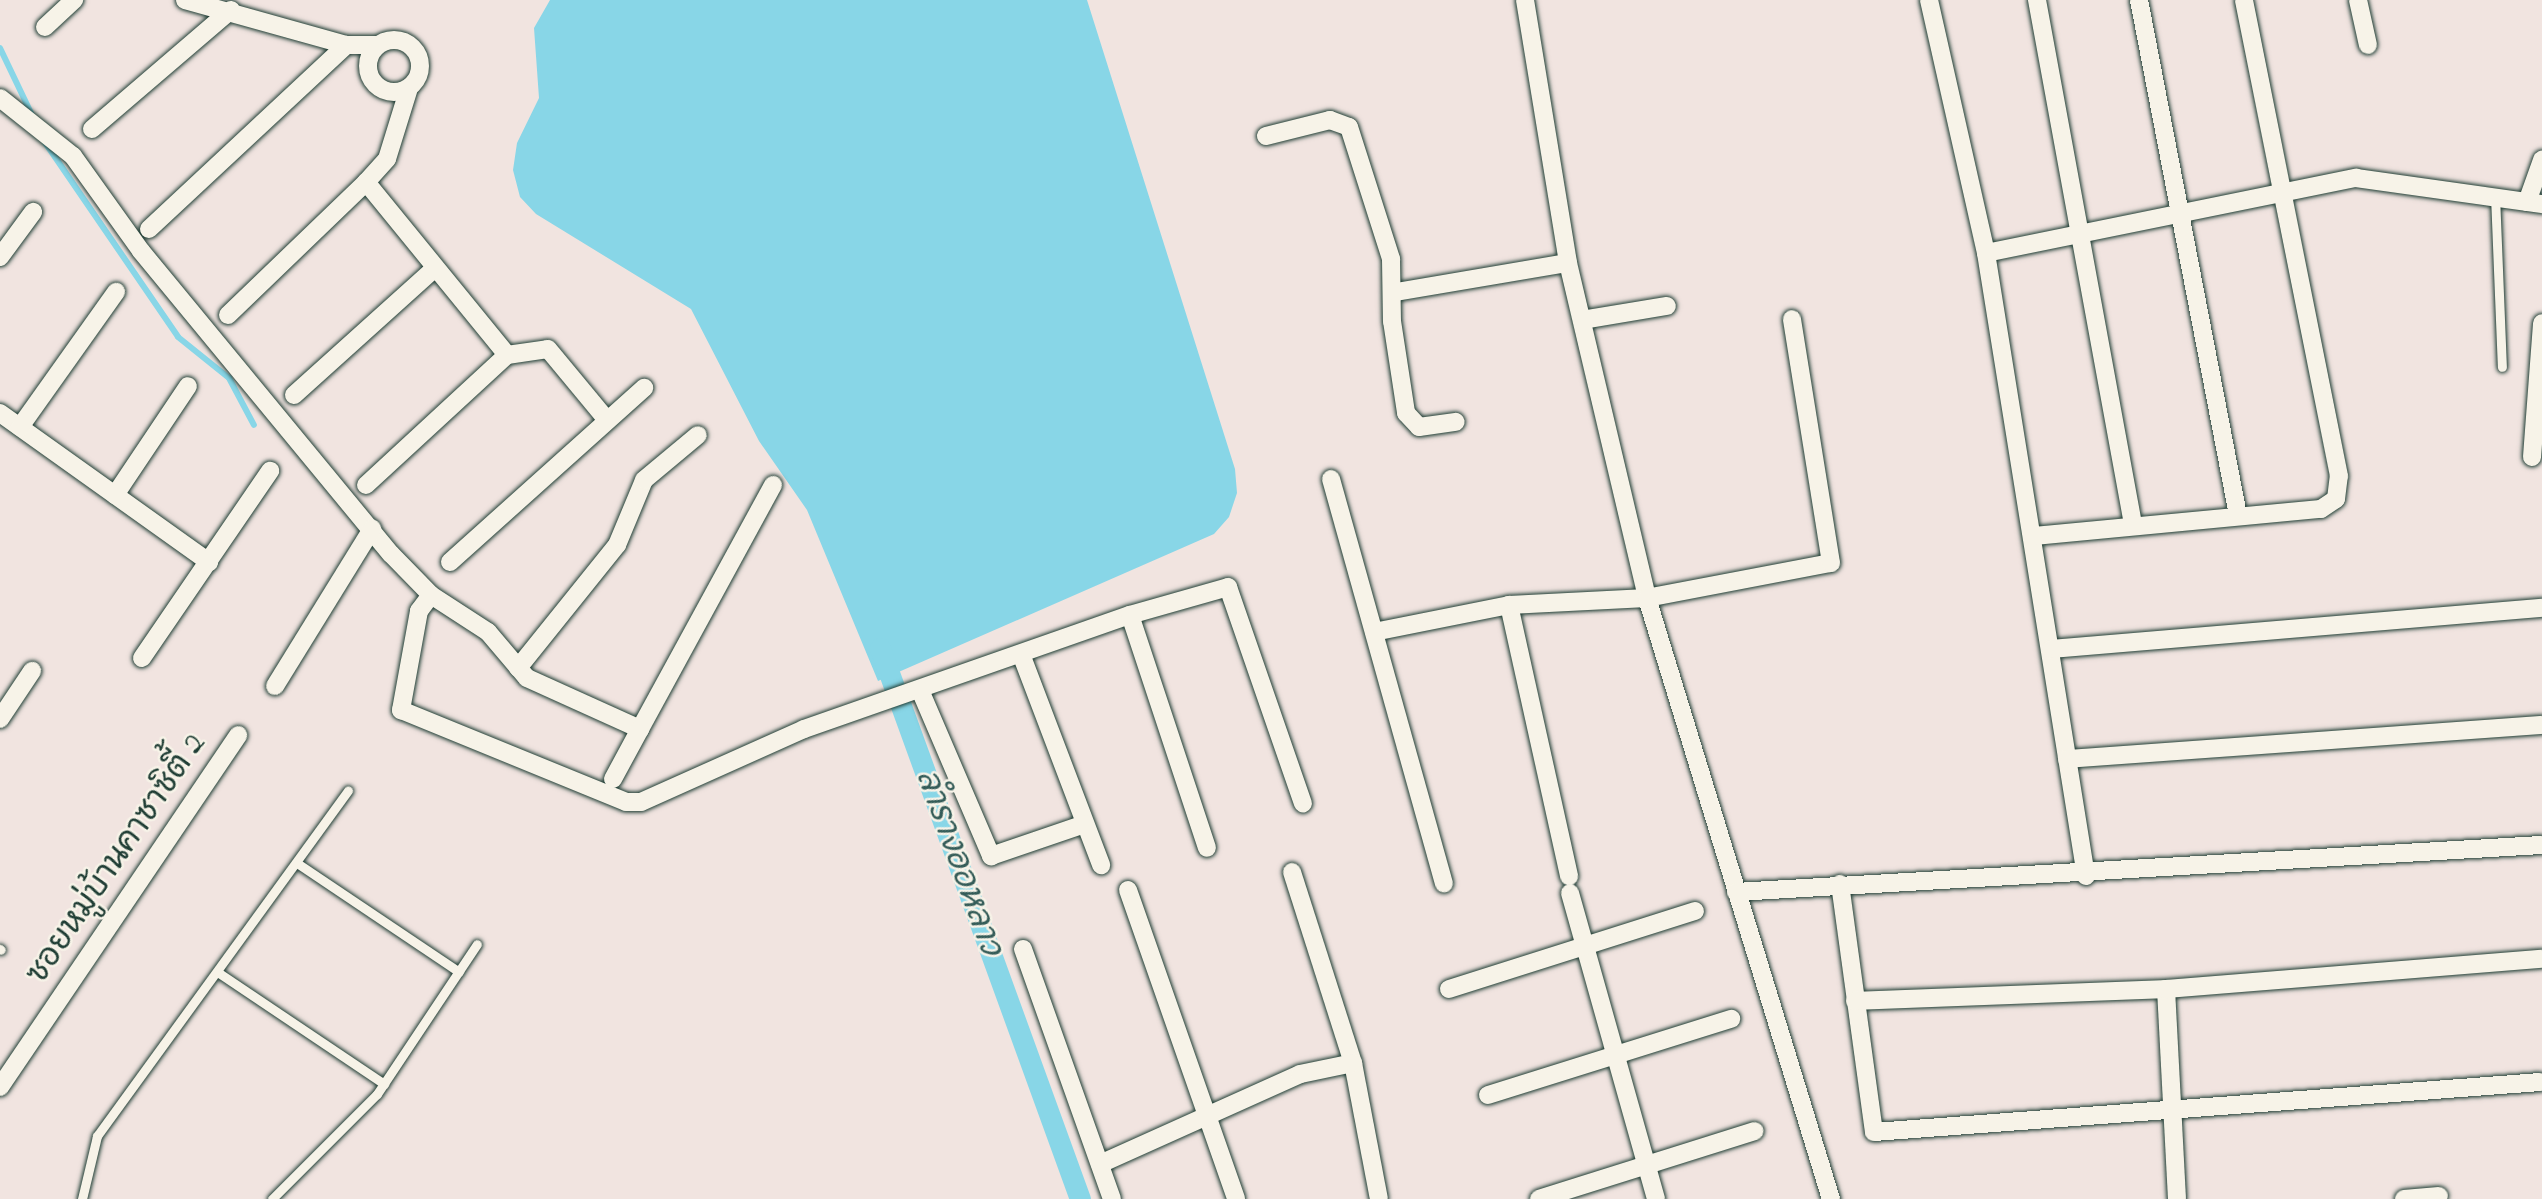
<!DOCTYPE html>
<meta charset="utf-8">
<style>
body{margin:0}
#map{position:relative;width:2542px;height:1199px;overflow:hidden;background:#f1e4e0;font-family:"Indie Flower","Playpen Sans Thai",sans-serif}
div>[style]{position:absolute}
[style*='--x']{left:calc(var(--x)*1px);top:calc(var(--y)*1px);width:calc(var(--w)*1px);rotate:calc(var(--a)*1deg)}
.water>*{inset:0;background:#88d6e7}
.stream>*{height:6px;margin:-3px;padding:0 3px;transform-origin:3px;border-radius:3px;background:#88d6e7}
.canal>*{height:21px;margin:-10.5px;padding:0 10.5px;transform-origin:10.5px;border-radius:10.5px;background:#88d6e7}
.roads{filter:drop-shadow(0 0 2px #1f3d34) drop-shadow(0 0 2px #1f3d34)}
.lane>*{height:9px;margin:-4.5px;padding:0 4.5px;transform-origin:4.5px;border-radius:4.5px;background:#f7f3e8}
.street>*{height:18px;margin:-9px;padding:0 9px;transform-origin:9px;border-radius:9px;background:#f7f3e8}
.street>.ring{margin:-9px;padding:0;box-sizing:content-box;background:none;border:18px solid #f7f3e8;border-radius:50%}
span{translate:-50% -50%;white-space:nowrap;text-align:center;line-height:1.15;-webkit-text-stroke:5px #f7f3e8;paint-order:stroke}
.street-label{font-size:32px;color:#1f3d34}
.water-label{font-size:33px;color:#345c58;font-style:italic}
</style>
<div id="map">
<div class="water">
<div style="clip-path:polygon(550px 0,1087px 0,1235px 469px,1237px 493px,1229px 517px,1214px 534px,878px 681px,807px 510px,759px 441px,691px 309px,536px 214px,520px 197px,513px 170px,517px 143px,539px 98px,534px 28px)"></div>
</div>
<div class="stream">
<div style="--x:0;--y:48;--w:74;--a:64.5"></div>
<div style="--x:44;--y:141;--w:237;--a:55.6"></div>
<div style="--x:178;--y:337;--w:65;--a:38.8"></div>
<div style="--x:229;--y:378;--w:53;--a:62"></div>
</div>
<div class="canal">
<div style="--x:880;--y:648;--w:586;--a:70.05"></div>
</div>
<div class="roads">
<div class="lane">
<div style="--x:2495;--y:195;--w:172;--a:87.7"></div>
<div style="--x:297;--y:863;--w:195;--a:33.9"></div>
<div style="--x:0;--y:949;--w:1;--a:45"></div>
<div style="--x:219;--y:973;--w:199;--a:33.9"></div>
<div style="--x:82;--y:1199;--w:65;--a:-76.6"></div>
<div style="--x:97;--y:1136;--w:427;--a:-54"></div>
<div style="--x:272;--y:1199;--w:148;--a:-45"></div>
<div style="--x:377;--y:1094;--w:180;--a:-56.3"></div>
</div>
<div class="street">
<div style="--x:185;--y:0;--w:167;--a:15.6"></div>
<div style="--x:346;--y:45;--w:31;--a:0"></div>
<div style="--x:1525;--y:0;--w:266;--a:80.7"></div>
<div style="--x:1568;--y:263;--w:344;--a:76.7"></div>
<div style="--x:1647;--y:598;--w:629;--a:72.98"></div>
<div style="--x:1929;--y:0;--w:259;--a:77.3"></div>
<div style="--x:1986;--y:253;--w:631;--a:80.88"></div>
<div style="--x:2037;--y:0;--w:533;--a:79.62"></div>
<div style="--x:2139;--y:0;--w:524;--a:79.12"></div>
<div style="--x:2358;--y:0;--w:46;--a:77.5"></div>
<div style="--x:45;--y:27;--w:40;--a:-43"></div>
<div class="ring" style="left:368px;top:40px;width:34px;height:34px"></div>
<div style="--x:409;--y:88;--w:74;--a:107.2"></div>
<div style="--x:387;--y:159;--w:31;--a:132"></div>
<div style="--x:366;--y:182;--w:223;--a:50.8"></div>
<div style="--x:507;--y:355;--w:41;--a:-8.3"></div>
<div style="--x:548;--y:349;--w:92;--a:50.3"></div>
<div style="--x:0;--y:98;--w:93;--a:38.5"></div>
<div style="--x:73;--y:156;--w:117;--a:54.4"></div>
<div style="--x:141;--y:251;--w:393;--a:50.5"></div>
<div style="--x:391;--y:554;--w:57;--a:45.7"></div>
<div style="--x:431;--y:595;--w:68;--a:33"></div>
<div style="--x:488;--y:632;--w:60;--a:49.7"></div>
<div style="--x:527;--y:678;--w:124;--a:24.3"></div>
<div style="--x:640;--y:729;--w:278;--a:-61.4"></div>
<div style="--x:92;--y:129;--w:183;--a:-40.6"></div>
<div style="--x:1266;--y:136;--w:66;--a:-14"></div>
<div style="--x:1330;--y:120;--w:20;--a:20"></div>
<div style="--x:1349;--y:127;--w:139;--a:72.3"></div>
<div style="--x:1391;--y:259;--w:62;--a:89.1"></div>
<div style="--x:1392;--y:321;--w:93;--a:81.3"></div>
<div style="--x:1406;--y:413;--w:19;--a:47"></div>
<div style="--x:1419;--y:427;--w:37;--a:-8"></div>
<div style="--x:2527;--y:202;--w:45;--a:-70.3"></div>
<div style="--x:149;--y:229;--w:270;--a:-43"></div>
<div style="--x:1986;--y:253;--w:378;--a:-11.5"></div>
<div style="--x:2356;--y:178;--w:188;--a:8"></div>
<div style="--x:0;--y:257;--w:56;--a:-53.7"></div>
<div style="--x:1396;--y:292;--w:174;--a:-9.6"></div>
<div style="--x:228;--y:315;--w:192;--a:-43.9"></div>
<div style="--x:1582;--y:320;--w:86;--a:-9.4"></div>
<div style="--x:294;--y:395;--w:187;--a:-42"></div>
<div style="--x:0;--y:413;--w:257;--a:35.5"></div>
<div style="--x:20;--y:427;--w:166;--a:-54.6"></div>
<div style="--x:2532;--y:457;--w:134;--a:-85.7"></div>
<div style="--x:1331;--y:479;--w:420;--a:74.4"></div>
<div style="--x:366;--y:485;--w:192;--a:-42.7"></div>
<div style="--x:115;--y:495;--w:131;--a:-56.2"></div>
<div style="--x:2034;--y:536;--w:288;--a:-5.4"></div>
<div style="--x:2321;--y:509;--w:18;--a:-34"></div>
<div style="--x:2336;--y:499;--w:23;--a:-83"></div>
<div style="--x:2339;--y:476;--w:485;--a:-101.3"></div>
<div style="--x:450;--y:562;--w:261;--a:-41.9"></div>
<div style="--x:431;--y:595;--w:20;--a:127"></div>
<div style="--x:419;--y:611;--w:101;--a:100.3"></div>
<div style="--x:401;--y:710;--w:243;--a:22.2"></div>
<div style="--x:626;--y:802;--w:15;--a:0"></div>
<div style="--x:641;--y:802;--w:179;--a:-24.1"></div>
<div style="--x:804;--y:729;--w:345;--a:-19.3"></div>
<div style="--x:1130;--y:615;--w:102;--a:-15.9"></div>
<div style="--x:1228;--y:587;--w:229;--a:70.9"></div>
<div style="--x:1509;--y:605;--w:278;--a:77.5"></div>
<div style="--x:1130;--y:615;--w:245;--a:71.7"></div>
<div style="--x:1374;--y:632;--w:138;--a:-11.3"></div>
<div style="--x:1509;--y:605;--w:138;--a:-2.9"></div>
<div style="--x:1647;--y:598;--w:187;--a:-10.8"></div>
<div style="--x:1831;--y:563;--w:247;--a:-99.1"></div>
<div style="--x:2051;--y:649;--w:493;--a:-4.8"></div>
<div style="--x:1021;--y:654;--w:226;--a:69.2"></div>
<div style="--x:142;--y:658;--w:227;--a:-55.6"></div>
<div style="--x:518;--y:668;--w:158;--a:-51.2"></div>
<div style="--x:617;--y:545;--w:70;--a:-67.4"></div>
<div style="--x:644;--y:480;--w:70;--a:-39.8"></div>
<div style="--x:275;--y:686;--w:185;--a:-58.3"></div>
<div style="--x:920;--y:690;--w:181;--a:66.8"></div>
<div style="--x:991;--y:856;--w:99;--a:-18.8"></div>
<div style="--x:0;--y:719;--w:58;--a:-56.3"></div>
<div style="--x:2067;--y:759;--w:476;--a:-4.1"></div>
<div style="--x:613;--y:779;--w:57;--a:-61.6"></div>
<div style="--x:1292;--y:872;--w:201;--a:72.3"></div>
<div style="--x:1353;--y:1063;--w:138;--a:79.2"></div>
<div style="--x:1840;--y:884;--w:250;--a:82.2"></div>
<div style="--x:1874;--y:1132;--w:668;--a:-4.29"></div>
<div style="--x:1128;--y:890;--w:327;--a:70.7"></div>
<div style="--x:1736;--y:892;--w:807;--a:-3.34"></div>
<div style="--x:1570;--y:893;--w:318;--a:74.3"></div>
<div style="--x:1023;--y:949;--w:265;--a:70.4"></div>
<div style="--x:1449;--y:989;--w:258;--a:-17.6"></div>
<div style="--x:2166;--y:989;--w:210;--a:87"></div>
<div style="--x:1855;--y:1001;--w:311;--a:-2.2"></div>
<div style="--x:2166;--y:989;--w:377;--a:-4.6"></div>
<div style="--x:0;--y:1087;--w:425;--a:-55.9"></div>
<div style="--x:1488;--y:1095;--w:255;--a:-17.4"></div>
<div style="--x:1100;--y:1164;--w:219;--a:-24.2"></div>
<div style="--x:1300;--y:1074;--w:54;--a:-11.7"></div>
<div style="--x:1539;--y:1199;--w:226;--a:-17.5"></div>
<div style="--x:2404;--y:1199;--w:35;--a:-5"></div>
</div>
</div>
<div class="street-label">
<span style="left:118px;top:860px;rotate:-56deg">ซอยหมู่บ้านคาซาซิตี้ 2</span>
</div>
<div class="water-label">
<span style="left:957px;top:863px;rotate:70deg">ลำรางออหลาว</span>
</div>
</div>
